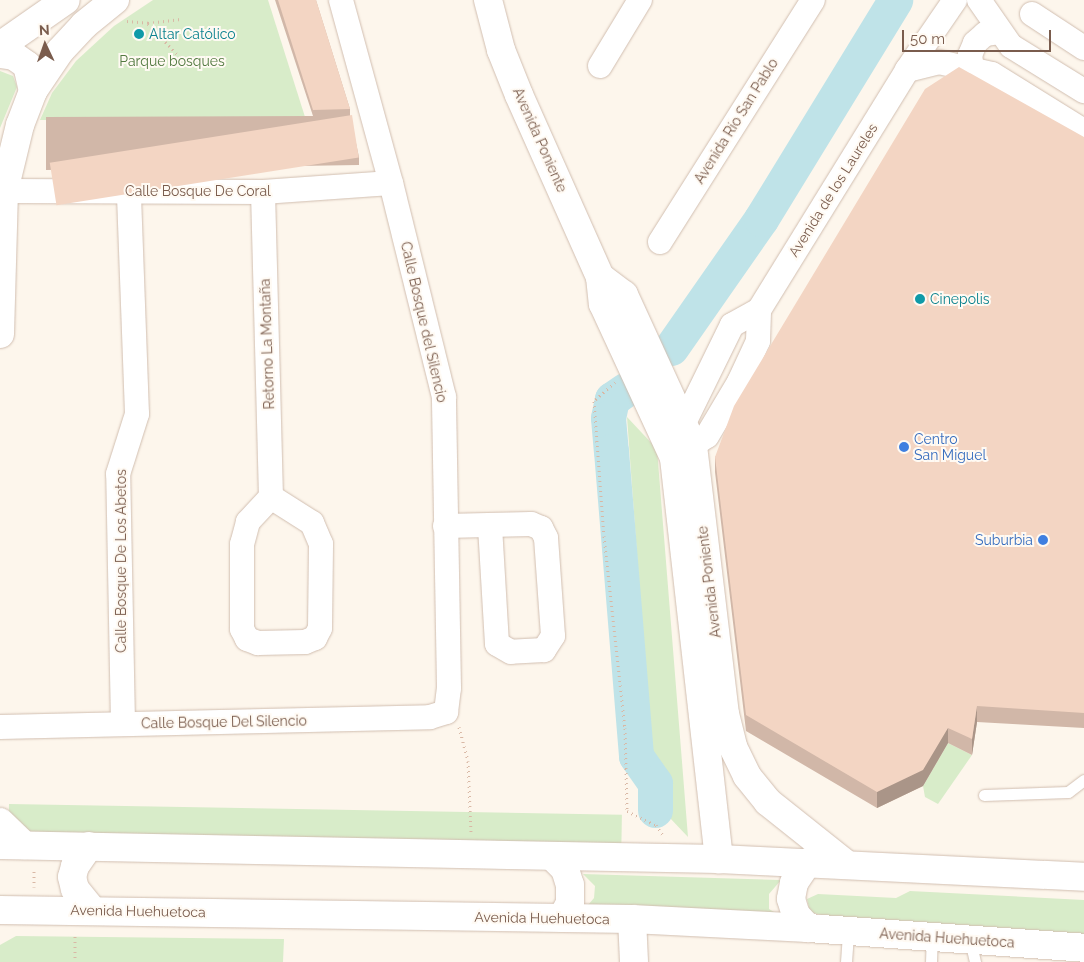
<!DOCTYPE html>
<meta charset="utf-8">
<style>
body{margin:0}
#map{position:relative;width:1084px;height:962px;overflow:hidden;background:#fdf6ec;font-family:Raleway,sans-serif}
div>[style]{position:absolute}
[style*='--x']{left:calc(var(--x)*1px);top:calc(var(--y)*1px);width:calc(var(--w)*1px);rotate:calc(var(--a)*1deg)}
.green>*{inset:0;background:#d8ecc9;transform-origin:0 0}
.river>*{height:35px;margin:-17.5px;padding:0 17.5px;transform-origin:17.5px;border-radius:17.5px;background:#bfe3e8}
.path>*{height:3px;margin-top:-1.5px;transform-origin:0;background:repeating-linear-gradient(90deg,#d9b8a5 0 1px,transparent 0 5px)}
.roads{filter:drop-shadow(0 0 1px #d1beb0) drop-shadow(0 0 1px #d1beb0)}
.lane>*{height:11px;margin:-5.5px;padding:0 5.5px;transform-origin:5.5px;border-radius:5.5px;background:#fff}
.street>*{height:24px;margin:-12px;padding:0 12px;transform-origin:12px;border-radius:12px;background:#fff}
.secondary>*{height:28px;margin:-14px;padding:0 14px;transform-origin:14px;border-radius:14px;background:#fff}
.wall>*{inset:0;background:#d1b7a8}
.shaded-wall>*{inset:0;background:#aa9588}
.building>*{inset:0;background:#f3d5c3;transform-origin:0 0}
.dots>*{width:14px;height:14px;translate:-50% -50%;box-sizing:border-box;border:2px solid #fffaf3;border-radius:50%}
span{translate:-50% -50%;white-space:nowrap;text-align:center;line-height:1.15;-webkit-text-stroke:4px #fffaf3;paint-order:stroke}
.culture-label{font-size:14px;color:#0d838f}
.left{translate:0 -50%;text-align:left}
.park-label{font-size:14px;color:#537a41}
.street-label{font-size:14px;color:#7a5c4d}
.shop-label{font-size:14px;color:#366cbe}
.right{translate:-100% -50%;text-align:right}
.north{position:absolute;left:20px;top:20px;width:50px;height:50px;-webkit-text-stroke:4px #fffaf3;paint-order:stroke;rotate:357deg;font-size:14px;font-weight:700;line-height:20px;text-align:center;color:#7a5c4d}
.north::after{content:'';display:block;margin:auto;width:18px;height:22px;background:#7a5c4d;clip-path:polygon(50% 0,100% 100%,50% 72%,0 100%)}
.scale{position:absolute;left:902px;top:30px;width:149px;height:22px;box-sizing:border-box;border:2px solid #7a5c4d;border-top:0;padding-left:6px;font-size:15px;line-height:18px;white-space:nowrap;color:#7a5c4d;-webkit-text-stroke:4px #fffaf3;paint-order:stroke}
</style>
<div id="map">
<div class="green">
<div style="clip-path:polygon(153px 0,268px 0,305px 117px,300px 120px,40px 120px,52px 93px,76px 61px,114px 26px)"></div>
<div style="clip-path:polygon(0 71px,13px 76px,17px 87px,0 128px)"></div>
<div style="clip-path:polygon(627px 417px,657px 449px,688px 837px,669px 817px,664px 779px,651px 748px)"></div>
<div style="clip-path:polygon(948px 743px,972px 755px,938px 804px,925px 797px,923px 786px)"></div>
<div style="left:9px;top:804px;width:613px;height:33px;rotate:1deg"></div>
<div style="clip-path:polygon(583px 874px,781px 880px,769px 894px,769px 909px,781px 916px,583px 911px,594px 898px,595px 886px)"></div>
<div style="clip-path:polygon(910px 891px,1084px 900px,1084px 935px,833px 918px,810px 912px,807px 899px,818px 894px,896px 898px)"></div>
<div style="clip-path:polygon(16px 936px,284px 939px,283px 962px,0 962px,0 945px)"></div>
</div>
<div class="river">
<div style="--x:671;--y:348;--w:157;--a:-55.1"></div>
<div style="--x:761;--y:219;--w:257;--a:-58.5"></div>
<div style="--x:625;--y:390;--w:16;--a:145"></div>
<div style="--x:612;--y:399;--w:19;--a:102"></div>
<div style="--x:608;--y:418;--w:33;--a:85"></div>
<div style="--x:611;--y:451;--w:306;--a:85.3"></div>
<div style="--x:636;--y:756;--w:33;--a:55"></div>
<div style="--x:655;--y:783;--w:27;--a:90"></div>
</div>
<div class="path">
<div style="--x:127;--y:21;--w:21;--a:5"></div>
<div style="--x:148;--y:23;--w:35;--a:-7"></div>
<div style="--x:148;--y:24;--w:46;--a:45.9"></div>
<div style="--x:615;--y:382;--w:28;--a:138"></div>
<div style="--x:594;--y:401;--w:135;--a:85.8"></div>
<div style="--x:604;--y:536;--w:193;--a:83.8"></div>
<div style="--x:625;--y:728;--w:83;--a:88.6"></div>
<div style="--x:627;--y:811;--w:32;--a:26"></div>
<div style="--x:656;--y:825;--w:11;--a:56"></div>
<div style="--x:459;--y:727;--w:35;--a:75"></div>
<div style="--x:468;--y:761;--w:71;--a:87.6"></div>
<div style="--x:34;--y:887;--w:19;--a:-90"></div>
<div style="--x:75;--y:936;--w:26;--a:90"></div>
</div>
<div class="roads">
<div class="lane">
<div style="--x:984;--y:795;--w:84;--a:-2"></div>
<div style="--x:1068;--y:792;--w:20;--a:-37"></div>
<div style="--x:970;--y:940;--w:23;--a:77"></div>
<div style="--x:846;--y:962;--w:31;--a:-86"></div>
<div style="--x:931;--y:962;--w:25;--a:-88"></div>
</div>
<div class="street">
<div style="--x:979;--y:0;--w:56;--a:55.2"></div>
<div style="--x:1011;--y:46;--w:86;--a:31.7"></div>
<div style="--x:1032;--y:14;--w:62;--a:33.2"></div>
<div style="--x:600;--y:66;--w:77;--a:-58.8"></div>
<div style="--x:972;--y:69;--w:14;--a:-98"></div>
<div style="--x:970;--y:55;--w:13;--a:-67"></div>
<div style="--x:975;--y:43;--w:13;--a:-42"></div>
<div style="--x:985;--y:34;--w:14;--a:-8"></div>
<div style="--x:907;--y:70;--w:33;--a:-14"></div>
<div style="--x:939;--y:62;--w:54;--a:12.8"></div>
<div style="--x:992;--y:74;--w:108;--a:31.8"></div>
<div style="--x:4;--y:191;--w:259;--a:0.2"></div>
<div style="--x:263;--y:192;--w:128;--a:-4"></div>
<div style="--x:263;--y:192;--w:305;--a:88.5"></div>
<div style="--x:271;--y:497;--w:34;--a:133"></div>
<div style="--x:248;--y:522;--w:23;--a:105"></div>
<div style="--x:242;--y:544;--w:85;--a:90"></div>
<div style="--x:242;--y:629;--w:11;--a:63"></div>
<div style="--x:247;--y:639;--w:12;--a:20"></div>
<div style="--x:258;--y:643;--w:47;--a:-1.2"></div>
<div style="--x:305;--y:642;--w:11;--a:-22"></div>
<div style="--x:315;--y:638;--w:11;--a:-63"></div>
<div style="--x:320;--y:628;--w:84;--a:-89.3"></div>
<div style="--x:321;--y:544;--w:23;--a:-113"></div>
<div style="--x:312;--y:523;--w:49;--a:-147.6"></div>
<div style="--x:660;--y:242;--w:286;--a:-57.7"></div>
<div style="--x:673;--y:432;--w:14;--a:-39"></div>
<div style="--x:684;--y:423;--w:109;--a:-63.9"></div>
<div style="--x:732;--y:325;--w:31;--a:-29"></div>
<div style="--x:759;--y:310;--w:282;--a:-58.3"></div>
<div style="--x:907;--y:70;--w:85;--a:-55.6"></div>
<div style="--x:678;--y:456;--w:35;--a:-35"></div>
<div style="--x:707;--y:436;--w:63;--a:-59.3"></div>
<div style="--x:739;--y:382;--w:45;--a:-65.1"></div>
<div style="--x:758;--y:341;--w:31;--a:-88"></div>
<div style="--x:445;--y:526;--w:86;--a:-1.3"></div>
<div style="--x:531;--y:524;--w:11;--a:22"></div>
<div style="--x:541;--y:528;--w:11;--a:63"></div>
<div style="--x:546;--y:538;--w:98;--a:85.9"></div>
<div style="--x:553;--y:636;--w:17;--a:123"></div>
<div style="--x:544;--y:650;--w:33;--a:177"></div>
<div style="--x:511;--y:652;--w:16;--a:-150"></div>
<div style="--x:497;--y:644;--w:119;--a:-93.4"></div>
<div style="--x:123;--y:724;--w:250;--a:-91.1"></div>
<div style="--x:118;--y:474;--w:63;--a:-72.4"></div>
<div style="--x:137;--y:414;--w:223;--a:-92.1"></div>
<div style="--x:0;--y:727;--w:430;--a:-1.3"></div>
<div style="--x:430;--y:717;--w:17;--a:-17"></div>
<div style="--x:446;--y:712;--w:24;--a:-83"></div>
<div style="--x:449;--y:688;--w:291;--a:-91"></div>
<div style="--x:444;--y:397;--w:220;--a:-103.9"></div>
<div style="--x:391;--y:183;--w:190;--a:-105.3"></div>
</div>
<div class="secondary">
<div style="--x:488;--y:0;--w:52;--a:75.4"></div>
<div style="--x:501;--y:50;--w:48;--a:68.2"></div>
<div style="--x:519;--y:95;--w:199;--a:66"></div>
<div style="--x:600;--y:277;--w:27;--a:84"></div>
<div style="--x:603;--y:304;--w:170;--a:65.2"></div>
<div style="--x:674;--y:458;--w:404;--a:83.6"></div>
<div style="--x:0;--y:46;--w:80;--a:-34.9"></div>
<div style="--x:0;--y:54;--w:14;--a:8"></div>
<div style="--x:14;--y:56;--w:16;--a:35"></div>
<div style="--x:27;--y:65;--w:27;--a:77"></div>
<div style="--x:600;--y:277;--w:30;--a:37"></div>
<div style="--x:624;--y:295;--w:166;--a:65.4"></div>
<div style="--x:693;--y:446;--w:270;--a:83.2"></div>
<div style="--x:725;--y:714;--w:34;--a:76"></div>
<div style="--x:733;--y:747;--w:32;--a:64"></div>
<div style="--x:747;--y:776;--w:33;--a:51"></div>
<div style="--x:768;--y:802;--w:100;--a:38.5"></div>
<div style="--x:0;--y:334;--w:143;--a:-88.4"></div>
<div style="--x:4;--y:191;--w:68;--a:-76.4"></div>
<div style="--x:20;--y:125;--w:36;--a:-69"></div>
<div style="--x:33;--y:91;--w:48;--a:-56"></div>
<div style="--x:60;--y:51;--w:35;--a:-47"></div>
<div style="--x:84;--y:25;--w:40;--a:-39"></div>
<div style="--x:0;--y:822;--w:33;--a:44"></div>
<div style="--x:0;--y:845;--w:719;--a:1.12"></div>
<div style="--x:719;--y:859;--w:365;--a:2.8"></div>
<div style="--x:89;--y:846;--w:24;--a:125"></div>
<div style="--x:75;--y:866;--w:11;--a:105"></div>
<div style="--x:72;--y:877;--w:12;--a:76"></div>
<div style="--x:75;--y:889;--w:27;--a:51"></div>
<div style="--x:553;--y:857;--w:17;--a:45"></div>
<div style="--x:565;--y:869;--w:17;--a:73"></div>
<div style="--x:570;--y:885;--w:18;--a:90"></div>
<div style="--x:570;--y:903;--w:17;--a:118"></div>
<div style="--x:808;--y:862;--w:25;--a:124"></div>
<div style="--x:794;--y:883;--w:16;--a:101"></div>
<div style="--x:791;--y:899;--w:17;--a:73"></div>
<div style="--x:796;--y:915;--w:18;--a:47"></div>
<div style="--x:0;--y:910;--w:632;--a:0.82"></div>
<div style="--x:632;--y:919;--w:176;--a:2.9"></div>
<div style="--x:808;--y:928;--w:277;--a:4.1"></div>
<div style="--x:632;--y:919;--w:43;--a:87.3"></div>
</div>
</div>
<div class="wall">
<div style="clip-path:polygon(275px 0,316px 0,350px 109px,350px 115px,359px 157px,359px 165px,46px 170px,46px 117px,313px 116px)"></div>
<div style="clip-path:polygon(1084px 137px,1084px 728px,977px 722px,972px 755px,948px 743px,923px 786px,877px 808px,746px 731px,715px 472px,715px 457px)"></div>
</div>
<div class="shaded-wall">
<div style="clip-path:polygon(977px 706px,977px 722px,972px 755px,972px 739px)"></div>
<div style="clip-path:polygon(948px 728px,948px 743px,923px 786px,877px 808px,877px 792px)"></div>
</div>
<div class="building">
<div style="clip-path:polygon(278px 0,316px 0,350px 109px,313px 110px)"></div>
<div style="clip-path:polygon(959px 67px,1084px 137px,1084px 713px,977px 706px,972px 739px,948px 728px,923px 770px,877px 792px,746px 715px,715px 457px,734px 406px,925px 89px)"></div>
<div style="left:352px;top:115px;width:43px;height:306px;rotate:81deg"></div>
</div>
<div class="dots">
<div style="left:139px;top:34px;background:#0f9aa8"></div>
<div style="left:920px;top:299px;background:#0f9aa8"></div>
<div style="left:904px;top:447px;background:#3f7fe0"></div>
<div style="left:1043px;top:540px;background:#3f7fe0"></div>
</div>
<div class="culture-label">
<span class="left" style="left:149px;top:34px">Altar Católico</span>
<span class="left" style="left:930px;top:299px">Cinepolis</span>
</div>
<div class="park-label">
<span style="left:172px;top:61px">Parque bosques</span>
</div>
<div class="street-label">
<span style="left:736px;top:121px;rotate:-58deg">Avenida Río San Pablo</span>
<span style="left:540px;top:140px;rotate:66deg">Avenida Poniente</span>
<span style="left:833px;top:190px;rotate:-58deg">Avenida de los Laureles</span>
<span style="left:198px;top:191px">Calle Bosque De Coral</span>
<span style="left:424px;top:322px;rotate:77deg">Calle Bosque del Silencio</span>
<span style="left:267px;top:344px;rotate:-92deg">Retorno La Montaña</span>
<span style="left:121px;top:561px;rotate:-90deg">Calle Bosque De Los Abetos</span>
<span style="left:709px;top:582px;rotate:-97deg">Avenida Poniente</span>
<span style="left:224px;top:722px;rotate:-1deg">Calle Bosque Del Silencio</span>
<span style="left:138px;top:911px;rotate:1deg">Avenida Huehuetoca</span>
<span style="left:542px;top:918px;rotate:1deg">Avenida Huehuetoca</span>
<span style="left:947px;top:938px;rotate:4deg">Avenida Huehuetoca</span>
</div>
<div class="shop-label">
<span class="left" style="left:914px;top:447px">Centro<br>San Miguel</span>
<span class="right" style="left:1033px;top:540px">Suburbia</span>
</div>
<div class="north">N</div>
<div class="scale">50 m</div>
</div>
